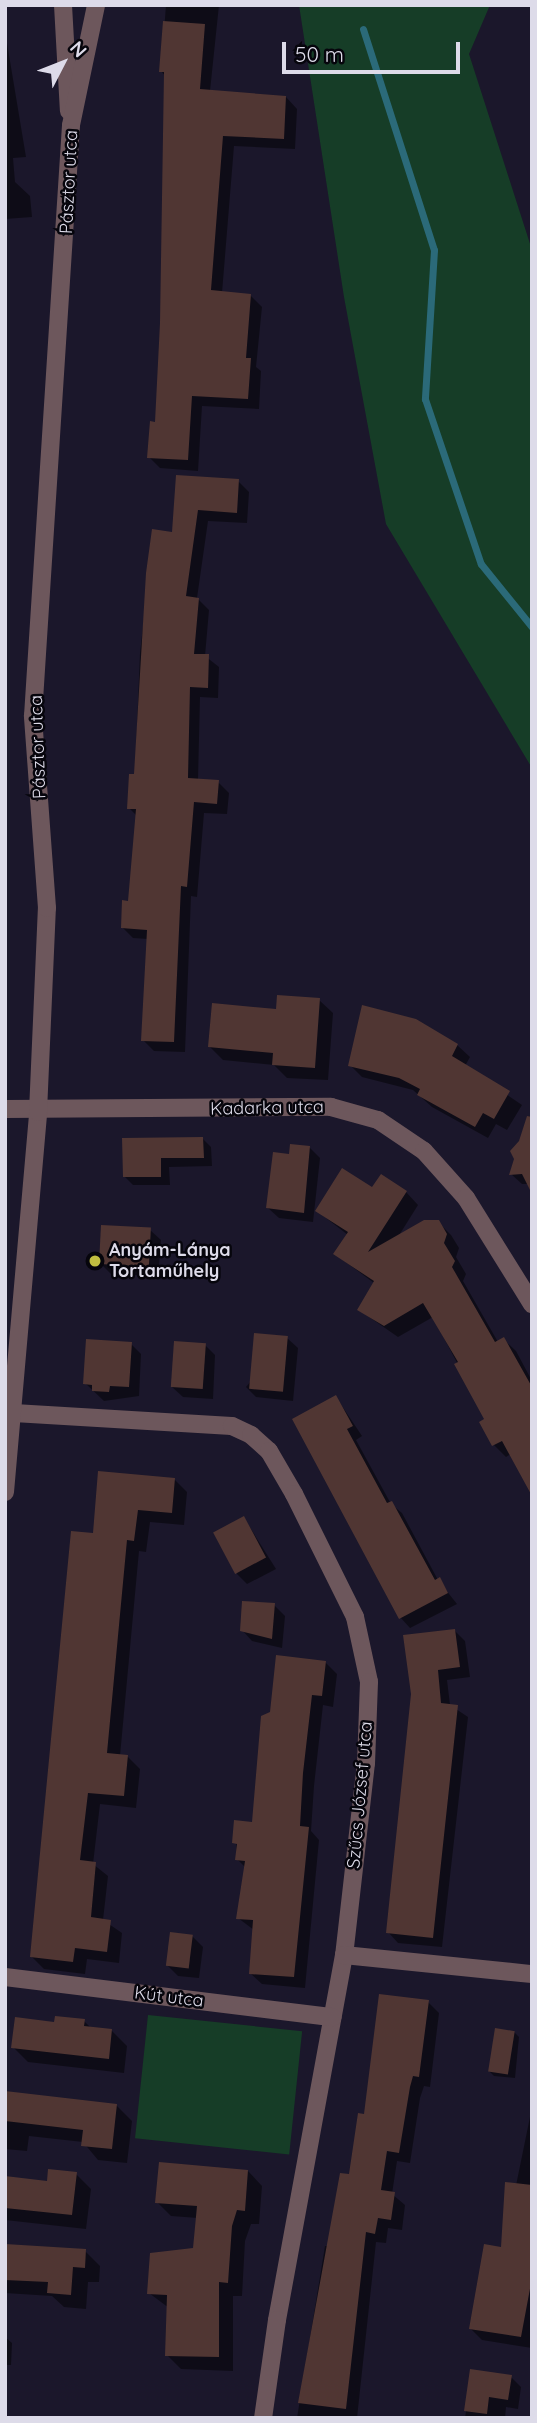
<!DOCTYPE html>
<meta charset="utf-8">
<style>
body{margin:0}
#map{position:relative;width:537px;height:2423px;overflow:hidden;background:#1b172b;font-family:Quicksand,sans-serif}
div>[style]{position:absolute}
[style*='--x']{left:calc(var(--x)*1px);top:calc(var(--y)*1px);width:calc(var(--w)*1px);rotate:calc(var(--a)*1deg)}
.green>*{inset:0;background:#163d27;transform-origin:0 0}
.shadow>*{inset:0;background:#0007}
.stream>*{height:7px;margin:-3.5px;padding:0 3.5px;transform-origin:3.5px;border-radius:3.5px;background:#2b6a79}
.building>*{inset:0;background:#503633;transform-origin:0 0}
.minor>*{height:18px;margin:-9px;padding:0 9px;transform-origin:9px;border-radius:9px;background:#6d575c}
.dots>*{width:19px;height:19px;translate:-50% -50%;box-sizing:border-box;border:4px solid #06050c;border-radius:50%}
span{translate:-50% -50%;white-space:nowrap;text-align:center;line-height:1.15;-webkit-text-stroke:5px #06050c;paint-order:stroke}
.street-label{font-size:18px;color:#dddbe9}
.poi-label{font-size:18px;color:#dddbe9;font-weight:700}
.left{translate:0 -50%;text-align:left}
.frame{position:absolute;inset:0;border:7px solid #dddbe9;pointer-events:none}
.north{position:absolute;left:28px;top:28px;width:70px;height:70px;-webkit-text-stroke:5px #06050c;paint-order:stroke;rotate:48deg;font-size:19px;font-weight:700;line-height:28px;text-align:center;color:#dddbe9}
.north::after{content:'';display:block;margin:auto;width:24px;height:32px;background:#dddbe9;clip-path:polygon(50% 0,100% 100%,50% 72%,0 100%)}
.scale{position:absolute;left:282px;top:42px;width:178px;height:32px;box-sizing:border-box;border:4px solid #dddbe9;border-top:0;padding-left:9px;font-size:21px;line-height:24px;white-space:nowrap;color:#dddbe9;-webkit-text-stroke:5px #06050c;paint-order:stroke}
</style>
<div id="map">
<div class="green">
<div style="clip-path:polygon(299px 5px,490px 5px,469px 54px,532px 250px,532px 768px,386px 524px,344px 297px)"></div>
<div style="left:148px;top:2015px;width:155px;height:124px;rotate:6deg"></div>
</div>
<div class="shadow">
<div style="clip-path:polygon(166px 5px,219px 5px,210px 91px,286px 97px,297px 109px,295px 149px,234px 146px,222px 293px,250px 295px,262px 307px,256px 367px,261px 371px,259px 409px,202px 406px,198px 471px,160px 468px,149px 457px,156px 423px,162px 324px,166px 77px,161px 71px)"></div>
<div style="clip-path:polygon(5px 31px,26px 157px,13px 158px,15px 182px,30px 196px,32px 217px,5px 219px)"></div>
<div style="clip-path:polygon(178px 477px,238px 481px,249px 492px,247px 523px,208px 521px,197px 598px,209px 610px,205px 656px,219px 667px,218px 698px,200px 697px,198px 780px,218px 782px,229px 793px,227px 814px,204px 813px,197px 897px,191px 896px,185px 1052px,154px 1051px,143px 1040px,148px 939px,133px 938px,122px 927px,130px 902px,137px 816px,129px 808px,135px 776px,140px 653px,154px 531px,174px 534px)"></div>
<div style="clip-path:polygon(319px 1000px,333px 1013px,328px 1080px,287px 1078px,274px 1065px,223px 1060px,210px 1047px,278px 1011px)"></div>
<div style="clip-path:polygon(457px 1045px,470px 1057px,465px 1066px,522px 1105px,507px 1130px,496px 1124px,488px 1138px,432px 1107px,413px 1090px,362px 1077px,350px 1065px)"></div>
<div style="clip-path:polygon(532px 1132px,532px 1184px,522px 1184px,511px 1174px)"></div>
<div style="clip-path:polygon(202px 1138px,211px 1147px,212px 1166px,169px 1167px,170px 1185px,133px 1185px,125px 1177px,124px 1139px)"></div>
<div style="clip-path:polygon(309px 1147px,320px 1158px,313px 1222px,279px 1218px,268px 1208px,291px 1156px)"></div>
<div style="clip-path:polygon(373px 1190px,406px 1192px,418px 1205px,398px 1237px,438px 1222px,451px 1235px,459px 1248px,456px 1257px,466px 1274px,463px 1281px,498px 1342px,503px 1339px,516px 1351px,532px 1381px,532px 1492px,511px 1454px,506px 1457px,494px 1445px,487px 1420px,433px 1317px,398px 1337px,359px 1310px,374px 1283px,335px 1254px,348px 1235px,317px 1211px)"></div>
<div style="clip-path:polygon(150px 1230px,161px 1240px,158px 1276px,111px 1274px,100px 1263px)"></div>
<div style="clip-path:polygon(287px 1338px,298px 1348px,293px 1401px,256px 1397px,246px 1387px)"></div>
<div style="clip-path:polygon(131px 1344px,141px 1354px,139px 1396px,104px 1401px,85px 1383px)"></div>
<div style="clip-path:polygon(205px 1345px,215px 1355px,213px 1399px,183px 1397px,172px 1387px)"></div>
<div style="clip-path:polygon(336px 1397px,362px 1436px,356px 1440px,391px 1504px,402px 1513px,438px 1580px,457px 1604px,410px 1628px,400px 1617px)"></div>
<div style="clip-path:polygon(175px 1480px,187px 1492px,184px 1525px,150px 1522px,146px 1552px,139px 1551px,120px 1756px,128px 1757px,140px 1769px,136px 1808px,100px 1804px,93px 1864px,108px 1876px,103px 1920px,122px 1933px,119px 1963px,87px 1959px,85px 1974px,44px 1969px,31px 1956px,95px 1535px)"></div>
<div style="clip-path:polygon(244px 1518px,276px 1569px,247px 1584px,237px 1574px)"></div>
<div style="clip-path:polygon(274px 1605px,285px 1616px,282px 1648px,252px 1641px,242px 1630px)"></div>
<div style="clip-path:polygon(455px 1631px,465px 1641px,470px 1677px,447px 1680px,450px 1705px,468px 1717px,442px 1947px,398px 1943px,388px 1932px,413px 1694px)"></div>
<div style="clip-path:polygon(325px 1662px,337px 1674px,333px 1707px,323px 1705px,314px 1786px,311px 1831px,319px 1840px,305px 1988px,262px 1984px,250px 1973px,254px 1930px,238px 1918px,246px 1868px,237px 1859px,235px 1822px,253px 1823px,272px 1713px)"></div>
<div style="clip-path:polygon(192px 1936px,203px 1947px,199px 1978px,178px 1976px,167px 1965px)"></div>
<div style="clip-path:polygon(428px 2002px,439px 2013px,430px 2087px,424px 2086px,420px 2098px,410px 2163px,397px 2161px,392px 2194px,405px 2205px,402px 2230px,388px 2228px,386px 2243px,376px 2242px,357px 2418px,297px 2418px,325px 2246px,331px 2246px,365px 2116px)"></div>
<div style="clip-path:polygon(84px 2021px,92px 2029px,112px 2031px,127px 2046px,124px 2073px,28px 2062px,13px 2047px,56px 2024px)"></div>
<div style="clip-path:polygon(514px 2032px,519px 2037px,515px 2078px,494px 2076px,489px 2071px)"></div>
<div style="clip-path:polygon(5px 2092px,117px 2106px,132px 2121px,127px 2163px,98px 2160px,83px 2142px,29px 2136px,27px 2151px,5px 2149px)"></div>
<div style="clip-path:polygon(530px 2117px,532px 2117px,532px 2348px,482px 2340px,471px 2329px,503px 2249px)"></div>
<div style="clip-path:polygon(248px 2171px,262px 2186px,259px 2224px,251px 2224px,245px 2241px,242px 2296px,233px 2296px,233px 2371px,181px 2369px,167px 2355px,169px 2308px,149px 2293px,195px 2250px,198px 2218px,171px 2216px,157px 2202px)"></div>
<div style="clip-path:polygon(76px 2174px,91px 2189px,86px 2229px,5px 2220px,5px 2178px,48px 2182px)"></div>
<div style="clip-path:polygon(5px 2246px,85px 2251px,100px 2266px,99px 2282px,88px 2282px,86px 2309px,64px 2307px,52px 2296px,5px 2293px)"></div>
<div style="clip-path:polygon(5px 2337px,12px 2343px,11px 2365px,5px 2365px)"></div>
<div style="clip-path:polygon(472px 2371px,511px 2377px,521px 2387px,518px 2409px,506px 2407px,505px 2418px,465px 2418px)"></div>
</div>
<div class="stream">
<div style="--x:363;--y:29;--w:232;--a:72.2"></div>
<div style="--x:434;--y:250;--w:149;--a:93.5"></div>
<div style="--x:425;--y:399;--w:174;--a:71.3"></div>
<div style="--x:481;--y:564;--w:81;--a:51"></div>
</div>
<div class="building">
<div style="clip-path:polygon(163px 21px,205px 24px,200px 89px,286px 96px,284px 139px,223px 136px,211px 290px,251px 294px,246px 358px,251px 358px,248px 399px,192px 396px,188px 460px,147px 458px,150px 421px,155px 422px,160px 323px,164px 72px,159px 72px)"></div>
<div style="clip-path:polygon(176px 475px,239px 479px,237px 513px,198px 510px,186px 596px,199px 598px,194px 654px,209px 654px,208px 688px,190px 687px,188px 778px,219px 780px,217px 804px,194px 802px,187px 887px,181px 886px,174px 1042px,141px 1041px,147px 930px,121px 928px,122px 900px,128px 901px,136px 809px,127px 809px,129px 774px,134px 774px,146px 573px,152px 529px,172px 532px)"></div>
<div style="clip-path:polygon(277px 995px,320px 998px,315px 1068px,272px 1065px,273px 1053px,208px 1047px,212px 1003px,276px 1009px)"></div>
<div style="clip-path:polygon(362px 1005px,416px 1019px,458px 1044px,452px 1056px,510px 1091px,494px 1119px,483px 1113px,475px 1127px,417px 1095px,420px 1089px,399px 1078px,348px 1066px)"></div>
<div style="clip-path:polygon(527px 1116px,532px 1117px,532px 1194px,522px 1174px,509px 1175px,514px 1159px,510px 1151px,519px 1141px)"></div>
<div style="clip-path:polygon(203px 1137px,204px 1158px,161px 1158px,161px 1177px,123px 1177px,122px 1138px)"></div>
<div style="clip-path:polygon(290px 1144px,310px 1146px,304px 1213px,266px 1208px,273px 1152px,289px 1154px)"></div>
<div style="clip-path:polygon(342px 1168px,372px 1187px,381px 1174px,407px 1191px,368px 1252px,424px 1220px,439px 1220px,447px 1234px,444px 1243px,455px 1261px,452px 1267px,495px 1342px,504px 1337px,532px 1387px,532px 1496px,502px 1441px,492px 1446px,479px 1422px,484px 1419px,454px 1364px,458px 1362px,423px 1303px,384px 1326px,357px 1310px,374px 1281px,333px 1254px,348px 1232px,315px 1211px)"></div>
<div style="left:101px;top:1225px;width:50px;height:39px;rotate:3deg"></div>
<div style="left:254px;top:1333px;width:34px;height:56px;rotate:5deg"></div>
<div style="clip-path:polygon(86px 1339px,132px 1342px,129px 1387px,110px 1386px,109px 1392px,92px 1391px,92px 1385px,83px 1384px)"></div>
<div style="left:174px;top:1341px;width:32px;height:46px;rotate:4deg"></div>
<div style="clip-path:polygon(336px 1395px,353px 1426px,347px 1429px,387px 1503px,392px 1501px,435px 1580px,440px 1577px,448px 1593px,399px 1619px,292px 1419px)"></div>
<div style="clip-path:polygon(98px 1471px,175px 1478px,172px 1513px,138px 1510px,134px 1541px,127px 1540px,107px 1753px,128px 1755px,124px 1796px,88px 1793px,80px 1860px,96px 1862px,91px 1917px,111px 1920px,107px 1952px,75px 1948px,73px 1962px,30px 1957px,71px 1531px,93px 1533px)"></div>
<div style="left:244px;top:1516px;width:47px;height:35px;rotate:62deg"></div>
<div style="clip-path:polygon(242px 1601px,275px 1603px,272px 1639px,240px 1631px)"></div>
<div style="clip-path:polygon(455px 1629px,460px 1667px,438px 1670px,441px 1703px,458px 1705px,433px 1938px,386px 1933px,411px 1694px,403px 1635px)"></div>
<div style="clip-path:polygon(276px 1655px,326px 1661px,322px 1696px,312px 1695px,303px 1773px,300px 1826px,309px 1827px,294px 1977px,249px 1974px,253px 1920px,236px 1919px,245px 1861px,235px 1860px,237px 1844px,232px 1843px,234px 1820px,252px 1822px,261px 1716px,270px 1712px)"></div>
<div style="left:170px;top:1932px;width:23px;height:34px;rotate:7deg"></div>
<div style="clip-path:polygon(379px 1994px,429px 2000px,419px 2077px,413px 2076px,410px 2087px,399px 2153px,387px 2151px,381px 2190px,395px 2192px,391px 2220px,378px 2218px,375px 2234px,366px 2232px,346px 2409px,298px 2403px,340px 2173px,349px 2174px,358px 2113px,364px 2114px)"></div>
<div style="clip-path:polygon(55px 2016px,85px 2019px,84px 2026px,112px 2029px,109px 2059px,11px 2048px,15px 2017px,54px 2022px)"></div>
<div style="left:495px;top:2028px;width:20px;height:44px;rotate:9deg"></div>
<div style="clip-path:polygon(5px 2091px,117px 2104px,112px 2149px,81px 2146px,83px 2130px,5px 2121px)"></div>
<div style="clip-path:polygon(159px 2162px,248px 2170px,245px 2211px,237px 2210px,232px 2226px,228px 2283px,219px 2282px,219px 2357px,165px 2356px,167px 2295px,147px 2294px,150px 2253px,193px 2248px,197px 2206px,155px 2203px)"></div>
<div style="clip-path:polygon(48px 2169px,77px 2172px,72px 2215px,5px 2208px,5px 2176px,47px 2181px)"></div>
<div style="clip-path:polygon(505px 2182px,532px 2185px,532px 2278px,521px 2337px,469px 2329px,484px 2244px,501px 2247px)"></div>
<div style="clip-path:polygon(5px 2244px,86px 2249px,85px 2268px,73px 2267px,71px 2295px,47px 2293px,48px 2282px,5px 2280px)"></div>
<div style="clip-path:polygon(470px 2369px,512px 2375px,508px 2400px,489px 2397px,487px 2414px,464px 2411px)"></div>
</div>
<div class="minor">
<div style="--x:63;--y:5;--w:106;--a:86.8"></div>
<div style="--x:5;--y:1109;--w:326;--a:-0.4"></div>
<div style="--x:331;--y:1107;--w:49;--a:15.5"></div>
<div style="--x:378;--y:1120;--w:55;--a:34"></div>
<div style="--x:424;--y:1151;--w:63;--a:48.2"></div>
<div style="--x:466;--y:1198;--w:125;--a:58.1"></div>
<div style="--x:14;--y:1413;--w:218;--a:3.4"></div>
<div style="--x:232;--y:1426;--w:21;--a:25"></div>
<div style="--x:251;--y:1435;--w:24;--a:42"></div>
<div style="--x:269;--y:1451;--w:50;--a:59.8"></div>
<div style="--x:294;--y:1494;--w:137;--a:63.6"></div>
<div style="--x:355;--y:1617;--w:66;--a:77.8"></div>
<div style="--x:369;--y:1682;--w:81;--a:92.1"></div>
<div style="--x:366;--y:1763;--w:193;--a:96.5"></div>
<div style="--x:344;--y:1955;--w:371;--a:100.4"></div>
<div style="--x:277;--y:2320;--w:99;--a:98.1"></div>
<div style="--x:5;--y:1492;--w:381;--a:-85"></div>
<div style="--x:38;--y:1112;--w:204;--a:-87.5"></div>
<div style="--x:47;--y:908;--w:193;--a:-94.2"></div>
<div style="--x:33;--y:716;--w:592;--a:-86.32"></div>
<div style="--x:71;--y:125;--w:123;--a:-78.2"></div>
<div style="--x:344;--y:1955;--w:189;--a:5.8"></div>
<div style="--x:5;--y:1977;--w:330;--a:7"></div>
</div>
<div class="dots">
<div style="left:95px;top:1261px;background:#c1be40"></div>
</div>
<div class="street-label">
<span style="left:69px;top:182px;rotate:-87deg">Pásztor utca</span>
<span style="left:38px;top:747px;rotate:-92deg">Pásztor utca</span>
<span style="left:267px;top:1108px;rotate:-1deg">Kadarka utca</span>
<span style="left:360px;top:1795px;rotate:-85deg">Szűcs József utca</span>
<span style="left:169px;top:1997px;rotate:7deg">Kút utca</span>
</div>
<div class="poi-label">
<span class="left" style="left:109px;top:1261px">Anyám-Lánya<br>Tortaműhely</span>
</div>
<div class="frame"></div>
<div class="north">N</div>
<div class="scale">50 m</div>
</div>
